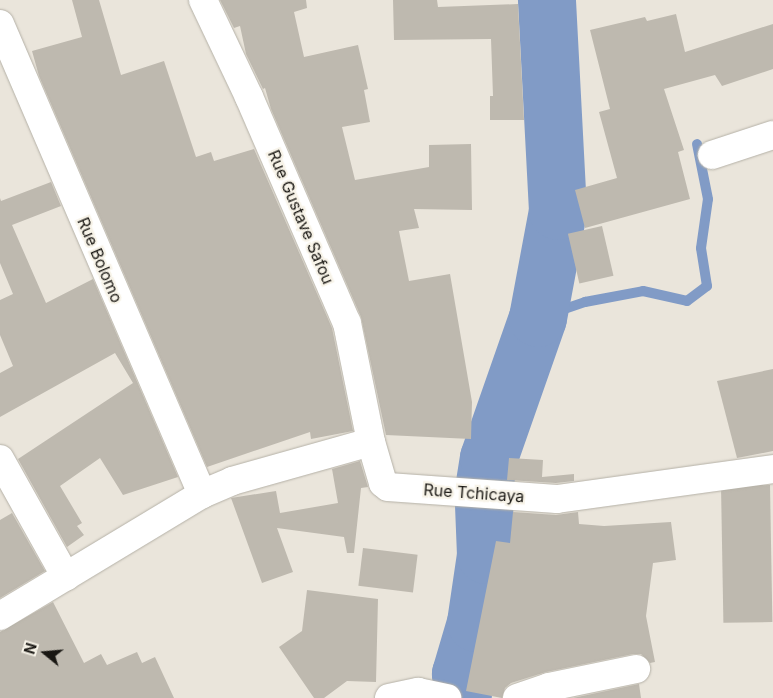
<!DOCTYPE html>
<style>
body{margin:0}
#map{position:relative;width:773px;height:698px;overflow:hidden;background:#eae5db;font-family:Inter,sans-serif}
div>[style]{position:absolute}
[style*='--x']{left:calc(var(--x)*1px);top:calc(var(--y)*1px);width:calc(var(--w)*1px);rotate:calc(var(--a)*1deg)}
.stream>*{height:10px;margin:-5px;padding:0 5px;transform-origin:5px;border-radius:5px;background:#819bc6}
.river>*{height:58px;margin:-29px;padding:0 29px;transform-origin:29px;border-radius:29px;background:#819bc6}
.building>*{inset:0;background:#beb9af;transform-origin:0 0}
.roads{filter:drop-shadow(0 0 1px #b5b1a7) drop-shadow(0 0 1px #b5b1a7)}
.street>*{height:28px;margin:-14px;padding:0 14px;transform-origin:14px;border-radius:14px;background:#fff}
span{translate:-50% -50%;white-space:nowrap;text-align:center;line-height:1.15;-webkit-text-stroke:4.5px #f7f3e8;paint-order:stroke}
.street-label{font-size:16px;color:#191713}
.north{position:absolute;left:20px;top:628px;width:50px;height:50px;-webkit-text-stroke:4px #f7f3e8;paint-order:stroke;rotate:287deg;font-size:14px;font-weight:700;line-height:20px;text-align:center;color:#191713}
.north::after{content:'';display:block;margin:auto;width:18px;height:22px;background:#191713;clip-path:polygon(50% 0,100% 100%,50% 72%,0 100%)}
</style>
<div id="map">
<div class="stream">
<div style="--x:538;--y:318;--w:50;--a:-18.8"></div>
<div style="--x:585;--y:302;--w:59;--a:-10.7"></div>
<div style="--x:643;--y:291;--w:45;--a:12.8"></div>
<div style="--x:687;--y:301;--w:25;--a:-37"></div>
<div style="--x:707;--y:286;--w:38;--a:-99"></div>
<div style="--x:701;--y:248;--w:49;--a:-81.9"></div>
<div style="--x:708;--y:199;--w:56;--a:-101.3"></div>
</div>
<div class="river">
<div style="--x:485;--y:483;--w:25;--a:-81"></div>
<div style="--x:489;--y:458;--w:148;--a:-70.7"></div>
<div style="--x:538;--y:318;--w:109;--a:-79.4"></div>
<div style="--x:558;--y:211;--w:211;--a:-93"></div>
<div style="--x:463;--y:694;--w:20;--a:-96"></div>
<div style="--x:461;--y:674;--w:53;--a:-73.6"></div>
<div style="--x:476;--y:623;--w:69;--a:-81.6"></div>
<div style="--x:486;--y:555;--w:50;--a:-92.3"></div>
</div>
<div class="building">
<div style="clip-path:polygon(72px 0,99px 0,121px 75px,164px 61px,196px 157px,211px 152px,214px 161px,254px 149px,332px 328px,353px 431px,311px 439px,310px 432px,207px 467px,39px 76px,32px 51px,82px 37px)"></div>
<div style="clip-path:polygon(220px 0,306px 0,307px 8px,294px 12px,304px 57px,358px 45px,368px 89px,364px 90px,370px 122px,342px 127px,355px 180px,429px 167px,429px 145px,471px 144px,472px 210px,414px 209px,419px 228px,399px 231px,409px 281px,450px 274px,472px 402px,471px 439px,386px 435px,361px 317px,271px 109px,265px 88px,263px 89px,246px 54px,240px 26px,234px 28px)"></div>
<div style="clip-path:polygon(393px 0,437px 0,438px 7px,518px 4px,524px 120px,490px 120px,490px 96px,493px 96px,491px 39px,394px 40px)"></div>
<div style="clip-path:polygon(676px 14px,685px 52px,773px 24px,773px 69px,722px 86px,715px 75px,664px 89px,684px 150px,678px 152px,690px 199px,585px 228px,575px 190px,617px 178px,599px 112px,610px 109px,590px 30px,645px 17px,647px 21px)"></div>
<div style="clip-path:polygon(51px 182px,61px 206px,12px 225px,46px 303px,93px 279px,178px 477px,123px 495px,100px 458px,60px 486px,82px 523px,77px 526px,84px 535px,67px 547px,18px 459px,133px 383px,115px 353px,0 417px,0 373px,13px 366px,0 335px,0 300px,13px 294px,0 263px,0 198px,1px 201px)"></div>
<div style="left:602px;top:226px;width:51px;height:35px;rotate:77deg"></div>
<div style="clip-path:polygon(773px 369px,773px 451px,737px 458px,717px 381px)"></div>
<div style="clip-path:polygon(509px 458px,543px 460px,542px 477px,574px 474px,574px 481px,556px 483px,507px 480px)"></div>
<div style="clip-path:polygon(360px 461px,368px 487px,361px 488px,354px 553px,347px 553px,344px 537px,277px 528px,293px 572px,262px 583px,231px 498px,276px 491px,280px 513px,338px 503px,332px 469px)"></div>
<div style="left:770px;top:485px;width:137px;height:49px;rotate:89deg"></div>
<div style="clip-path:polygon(513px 512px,556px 515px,578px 512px,579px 524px,604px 526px,671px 522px,676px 560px,653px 563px,646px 616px,655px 662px,650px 663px,641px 654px,633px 654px,546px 672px,511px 683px,505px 688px,502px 698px,466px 691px,496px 541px,510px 543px)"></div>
<div style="clip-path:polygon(12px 513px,45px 571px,0 598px,0 520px)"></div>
<div style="left:363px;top:548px;width:55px;height:38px;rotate:7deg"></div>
<div style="clip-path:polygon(307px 590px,378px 599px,376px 682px,347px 681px,324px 698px,314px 698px,279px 647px,302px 631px)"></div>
<div style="clip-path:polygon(53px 602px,84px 663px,101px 654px,107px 665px,137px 652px,142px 663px,155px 657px,174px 698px,0 698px,0 632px)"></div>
<div style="clip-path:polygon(639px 684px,641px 698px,573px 698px)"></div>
</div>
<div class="roads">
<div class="street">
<div style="--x:203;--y:0;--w:107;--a:64.6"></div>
<div style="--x:249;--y:97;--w:246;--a:66.6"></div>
<div style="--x:347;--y:323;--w:121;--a:78.6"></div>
<div style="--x:0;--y:24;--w:512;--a:66.74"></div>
<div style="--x:202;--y:494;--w:33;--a:-23"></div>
<div style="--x:232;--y:481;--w:144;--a:-15.7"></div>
<div style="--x:371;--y:442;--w:43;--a:73.7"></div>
<div style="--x:383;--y:483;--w:6;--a:39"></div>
<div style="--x:388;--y:487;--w:169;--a:4.1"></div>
<div style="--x:557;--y:499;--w:218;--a:-7.9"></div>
<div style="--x:712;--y:155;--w:64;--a:-18.2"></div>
<div style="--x:0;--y:459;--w:135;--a:60.8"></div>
<div style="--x:0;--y:616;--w:236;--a:-31.1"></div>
<div style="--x:389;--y:698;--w:30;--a:-12"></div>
<div style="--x:418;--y:692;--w:30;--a:12"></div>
<div style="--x:517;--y:698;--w:34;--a:-19"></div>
<div style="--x:549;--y:687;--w:89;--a:-11.7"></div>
</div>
</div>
<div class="street-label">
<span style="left:301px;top:217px;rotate:67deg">Rue Gustave Safou</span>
<span style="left:100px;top:260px;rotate:67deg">Rue Bolomo</span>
<span style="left:474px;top:493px;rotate:4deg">Rue Tchicaya</span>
</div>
<div class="north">N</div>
</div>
